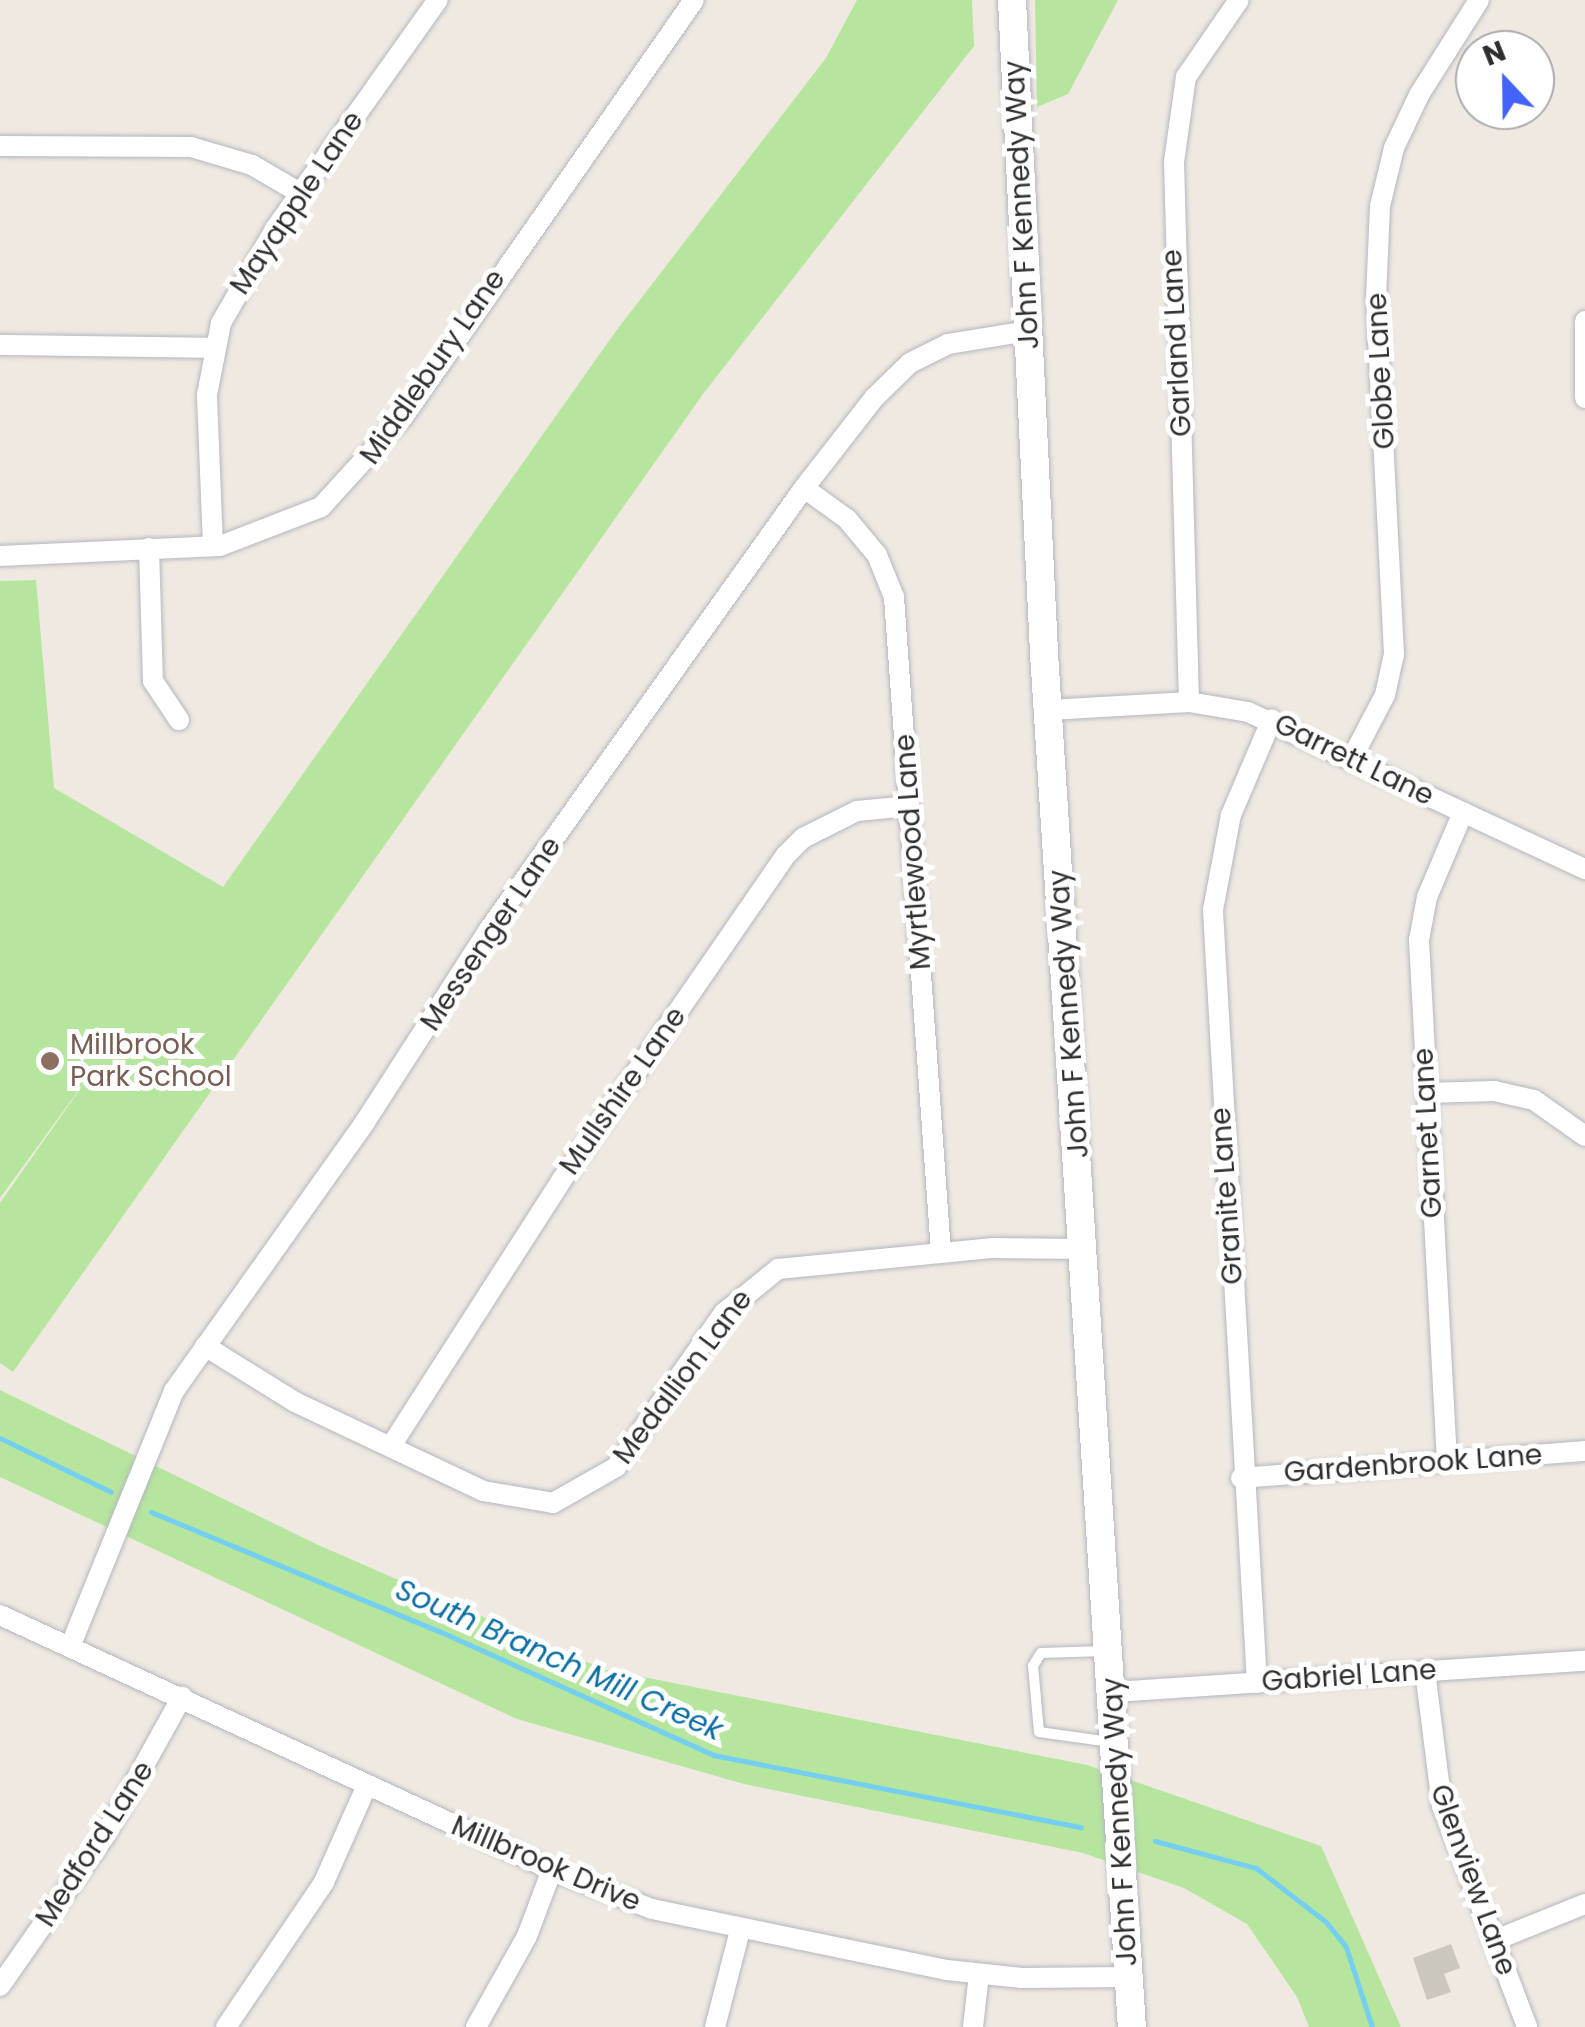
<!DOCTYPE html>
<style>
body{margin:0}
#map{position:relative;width:1585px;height:2027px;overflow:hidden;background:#efe9e1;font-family:Poppins,sans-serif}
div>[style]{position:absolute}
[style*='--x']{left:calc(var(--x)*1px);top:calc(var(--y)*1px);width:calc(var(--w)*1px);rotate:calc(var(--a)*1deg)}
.green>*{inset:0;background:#b6e59e}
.stream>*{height:5px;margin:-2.5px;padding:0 2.5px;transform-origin:2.5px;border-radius:2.5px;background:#75cff0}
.building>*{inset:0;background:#cbc7bf}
.roads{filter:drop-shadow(0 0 2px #b4b7c1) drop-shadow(0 0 2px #b4b7c1)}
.lane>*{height:10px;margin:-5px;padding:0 5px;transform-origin:5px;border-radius:5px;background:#fff}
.street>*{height:20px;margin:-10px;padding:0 10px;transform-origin:10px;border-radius:10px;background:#fff}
.secondary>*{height:28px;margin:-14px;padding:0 14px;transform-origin:14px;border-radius:14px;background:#fff}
.dots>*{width:28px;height:28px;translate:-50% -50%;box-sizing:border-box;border:5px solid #fff;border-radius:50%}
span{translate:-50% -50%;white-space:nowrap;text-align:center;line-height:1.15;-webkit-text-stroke:10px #fff;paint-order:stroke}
.street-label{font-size:28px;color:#2e2e2e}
.education-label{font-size:28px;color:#785e54}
.left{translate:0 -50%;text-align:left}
.water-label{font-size:30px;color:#0d6fa3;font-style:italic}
.north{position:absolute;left:1455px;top:30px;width:100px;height:100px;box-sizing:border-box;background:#fff;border:2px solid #ababab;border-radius:50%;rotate:338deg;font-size:28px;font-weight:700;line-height:40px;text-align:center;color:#2e2e2e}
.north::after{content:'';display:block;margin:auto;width:35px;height:45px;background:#4264fb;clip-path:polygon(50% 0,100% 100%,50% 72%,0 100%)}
</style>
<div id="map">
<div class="green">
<div style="clip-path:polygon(857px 0,972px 0,974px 46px,703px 394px,13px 1372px,0 1363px,0 1203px,97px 1065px,0 1198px,0 581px,36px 580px,54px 788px,223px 887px,616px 331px,826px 58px)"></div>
<div style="clip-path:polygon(1035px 0,1118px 0,1068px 94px,1037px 107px)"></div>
<div style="clip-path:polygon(0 1390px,316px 1544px,603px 1669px,1087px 1765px,1321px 1846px,1401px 2027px,1309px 2027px,1297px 1997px,1247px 1924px,1184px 1888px,1083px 1853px,744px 1784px,517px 1719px,0 1477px)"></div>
</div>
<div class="stream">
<div style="--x:0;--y:1438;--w:123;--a:25.9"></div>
<div style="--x:151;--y:1512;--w:312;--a:22.5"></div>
<div style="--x:439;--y:1631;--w:301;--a:24.3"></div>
<div style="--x:713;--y:1755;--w:375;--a:11.1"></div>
<div style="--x:1155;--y:1841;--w:105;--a:15"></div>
<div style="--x:1256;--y:1868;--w:88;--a:37.6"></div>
<div style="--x:1326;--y:1922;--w:32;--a:51"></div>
<div style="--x:1346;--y:1947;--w:84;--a:72"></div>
</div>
<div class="building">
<div style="clip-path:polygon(1451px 1944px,1460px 1968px,1444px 1974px,1451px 1992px,1427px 2000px,1413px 1958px)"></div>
</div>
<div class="roads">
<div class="lane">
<div style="--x:1104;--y:1651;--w:63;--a:178.2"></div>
<div style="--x:1041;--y:1653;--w:15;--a:122"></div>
<div style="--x:1033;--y:1666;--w:66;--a:84.8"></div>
<div style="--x:1039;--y:1732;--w:72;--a:8"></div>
</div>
<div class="street">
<div style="--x:0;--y:146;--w:191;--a:0.3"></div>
<div style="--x:191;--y:147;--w:64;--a:16.4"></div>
<div style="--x:252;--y:165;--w:56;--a:30.3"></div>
<div style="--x:1585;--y:321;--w:77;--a:90"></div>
<div style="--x:0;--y:345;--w:213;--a:0.8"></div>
<div style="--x:804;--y:488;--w:53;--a:35.8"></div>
<div style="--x:847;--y:519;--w:47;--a:50.2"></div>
<div style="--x:877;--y:555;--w:45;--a:68"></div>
<div style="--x:894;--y:597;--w:657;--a:85.9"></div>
<div style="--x:213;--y:546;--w:151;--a:-92.3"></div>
<div style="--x:207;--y:395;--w:73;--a:-79"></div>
<div style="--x:221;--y:323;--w:108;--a:-60.1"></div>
<div style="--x:275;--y:229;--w:281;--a:-54.6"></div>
<div style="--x:149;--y:548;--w:133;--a:88.3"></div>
<div style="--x:153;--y:681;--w:47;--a:56.3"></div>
<div style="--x:0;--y:556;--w:220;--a:-2.6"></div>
<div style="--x:220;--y:546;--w:108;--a:-21.1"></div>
<div style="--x:321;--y:507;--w:122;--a:-47.7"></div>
<div style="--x:403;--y:417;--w:508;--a:-55.09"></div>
<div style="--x:1189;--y:702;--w:540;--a:-91.59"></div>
<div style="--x:1174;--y:162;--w:86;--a:-82"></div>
<div style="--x:1186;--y:77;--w:93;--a:-55.5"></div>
<div style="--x:1049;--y:710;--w:140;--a:-3.3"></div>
<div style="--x:1189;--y:702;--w:60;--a:9.6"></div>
<div style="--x:1248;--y:712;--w:372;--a:25"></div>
<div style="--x:1352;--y:758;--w:71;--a:-62.4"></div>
<div style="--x:1385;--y:695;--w:42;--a:-77.6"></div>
<div style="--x:1394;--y:654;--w:356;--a:-92.9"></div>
<div style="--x:1376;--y:298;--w:92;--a:-87.5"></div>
<div style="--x:1380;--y:206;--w:60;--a:-76.4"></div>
<div style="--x:1394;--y:148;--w:59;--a:-64.7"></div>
<div style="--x:1419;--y:95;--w:112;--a:-57.7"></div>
<div style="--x:1426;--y:1093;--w:68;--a:-1.7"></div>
<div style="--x:1494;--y:1091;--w:41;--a:12.7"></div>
<div style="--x:1534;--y:1100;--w:62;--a:35.2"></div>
<div style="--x:205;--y:1346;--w:106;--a:31.9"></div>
<div style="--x:295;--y:1402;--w:208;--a:25.3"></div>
<div style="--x:483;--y:1491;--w:71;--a:9.7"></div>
<div style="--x:553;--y:1503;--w:73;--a:-29.7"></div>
<div style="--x:616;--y:1467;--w:188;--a:-55"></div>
<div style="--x:724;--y:1313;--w:70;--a:-39.2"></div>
<div style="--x:778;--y:1269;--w:214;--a:-5.6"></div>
<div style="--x:991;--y:1248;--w:93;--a:0.6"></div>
<div style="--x:391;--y:1446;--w:315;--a:-57.3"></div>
<div style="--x:561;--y:1181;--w:396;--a:-55.4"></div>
<div style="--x:786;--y:855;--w:24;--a:-45"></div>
<div style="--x:803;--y:838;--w:60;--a:-26.6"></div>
<div style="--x:857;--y:811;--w:52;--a:-5.5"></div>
<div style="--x:1447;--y:1461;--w:522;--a:-93.08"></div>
<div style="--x:1419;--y:940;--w:44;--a:-79.5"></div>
<div style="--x:1427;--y:897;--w:92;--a:-67"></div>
<div style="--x:1241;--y:1478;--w:345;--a:-4.5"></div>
<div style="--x:0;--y:1615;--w:608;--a:24.79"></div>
<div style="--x:552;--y:1870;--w:107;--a:21.3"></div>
<div style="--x:652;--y:1909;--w:301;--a:11.7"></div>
<div style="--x:947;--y:1970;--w:75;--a:6.1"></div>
<div style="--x:1022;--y:1978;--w:107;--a:-0.5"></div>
<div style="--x:70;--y:1647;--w:276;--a:-67.9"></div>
<div style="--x:174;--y:1391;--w:330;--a:-54.6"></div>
<div style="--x:365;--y:1122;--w:227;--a:-57.2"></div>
<div style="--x:488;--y:931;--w:544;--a:-54.5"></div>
<div style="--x:804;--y:488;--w:114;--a:-52.1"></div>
<div style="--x:874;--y:398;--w:50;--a:-44.2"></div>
<div style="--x:910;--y:363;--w:42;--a:-26.6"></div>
<div style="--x:948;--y:344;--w:81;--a:-9.2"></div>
<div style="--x:1425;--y:1671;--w:135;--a:82.8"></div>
<div style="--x:1442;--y:1805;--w:238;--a:69"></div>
<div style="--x:1257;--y:1683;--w:774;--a:-93.26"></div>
<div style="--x:1213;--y:910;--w:97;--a:-79.3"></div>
<div style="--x:1231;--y:815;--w:104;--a:-66.9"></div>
<div style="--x:1113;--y:1692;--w:473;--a:-3.8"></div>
<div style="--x:1493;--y:1941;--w:99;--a:-21.9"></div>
<div style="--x:0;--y:1986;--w:185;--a:-55.1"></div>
<div style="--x:106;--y:1834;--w:157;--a:-61"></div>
<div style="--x:226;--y:2027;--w:175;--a:-55.9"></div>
<div style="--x:324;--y:1882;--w:106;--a:-66.1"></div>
<div style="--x:476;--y:2027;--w:104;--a:-60.7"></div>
<div style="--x:527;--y:1936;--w:71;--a:-69.3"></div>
<div style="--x:715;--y:2027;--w:100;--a:-75.5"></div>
<div style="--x:973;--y:2027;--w:53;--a:-83.5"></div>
</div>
<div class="secondary">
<div style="--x:1012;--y:0;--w:654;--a:87.19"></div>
<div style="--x:1044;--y:653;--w:1377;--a:86.34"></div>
</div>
</div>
<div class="dots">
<div style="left:50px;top:1061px;background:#8d6e63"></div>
</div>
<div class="street-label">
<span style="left:297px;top:203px;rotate:-56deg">Mayapple Lane</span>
<span style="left:1022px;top:205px;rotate:-93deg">John F Kennedy Way</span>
<span style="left:1177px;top:343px;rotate:-93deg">Garland Lane</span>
<span style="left:433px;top:367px;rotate:-55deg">Middlebury Lane</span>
<span style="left:1381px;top:371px;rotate:-93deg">Globe Lane</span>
<span style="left:1354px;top:760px;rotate:26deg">Garrett Lane</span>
<span style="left:913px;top:852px;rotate:-94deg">Myrtlewood Lane</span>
<span style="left:491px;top:934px;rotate:-56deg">Messenger Lane</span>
<span style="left:1069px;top:1014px;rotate:-94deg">John F Kennedy Way</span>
<span style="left:623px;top:1091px;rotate:-55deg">Mullshire Lane</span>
<span style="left:1428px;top:1133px;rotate:-93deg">Garnet Lane</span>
<span style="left:1227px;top:1196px;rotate:-94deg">Granite Lane</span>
<span style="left:683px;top:1377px;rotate:-53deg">Medallion Lane</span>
<span style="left:1413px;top:1464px;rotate:-4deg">Gardenbrook Lane</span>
<span style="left:1349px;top:1676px;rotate:-4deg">Gabriel Lane</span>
<span style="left:1120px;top:1822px;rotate:-93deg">John F Kennedy Way</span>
<span style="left:95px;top:1844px;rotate:-57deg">Medford Lane</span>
<span style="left:546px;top:1864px;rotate:23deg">Millbrook Drive</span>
<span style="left:1473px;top:1880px;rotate:70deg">Glenview Lane</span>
</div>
<div class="education-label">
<span class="left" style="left:70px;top:1061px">Millbrook<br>Park School</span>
</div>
<div class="water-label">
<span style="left:559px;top:1660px;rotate:24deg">South Branch Mill Creek</span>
</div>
<div class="north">N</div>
</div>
